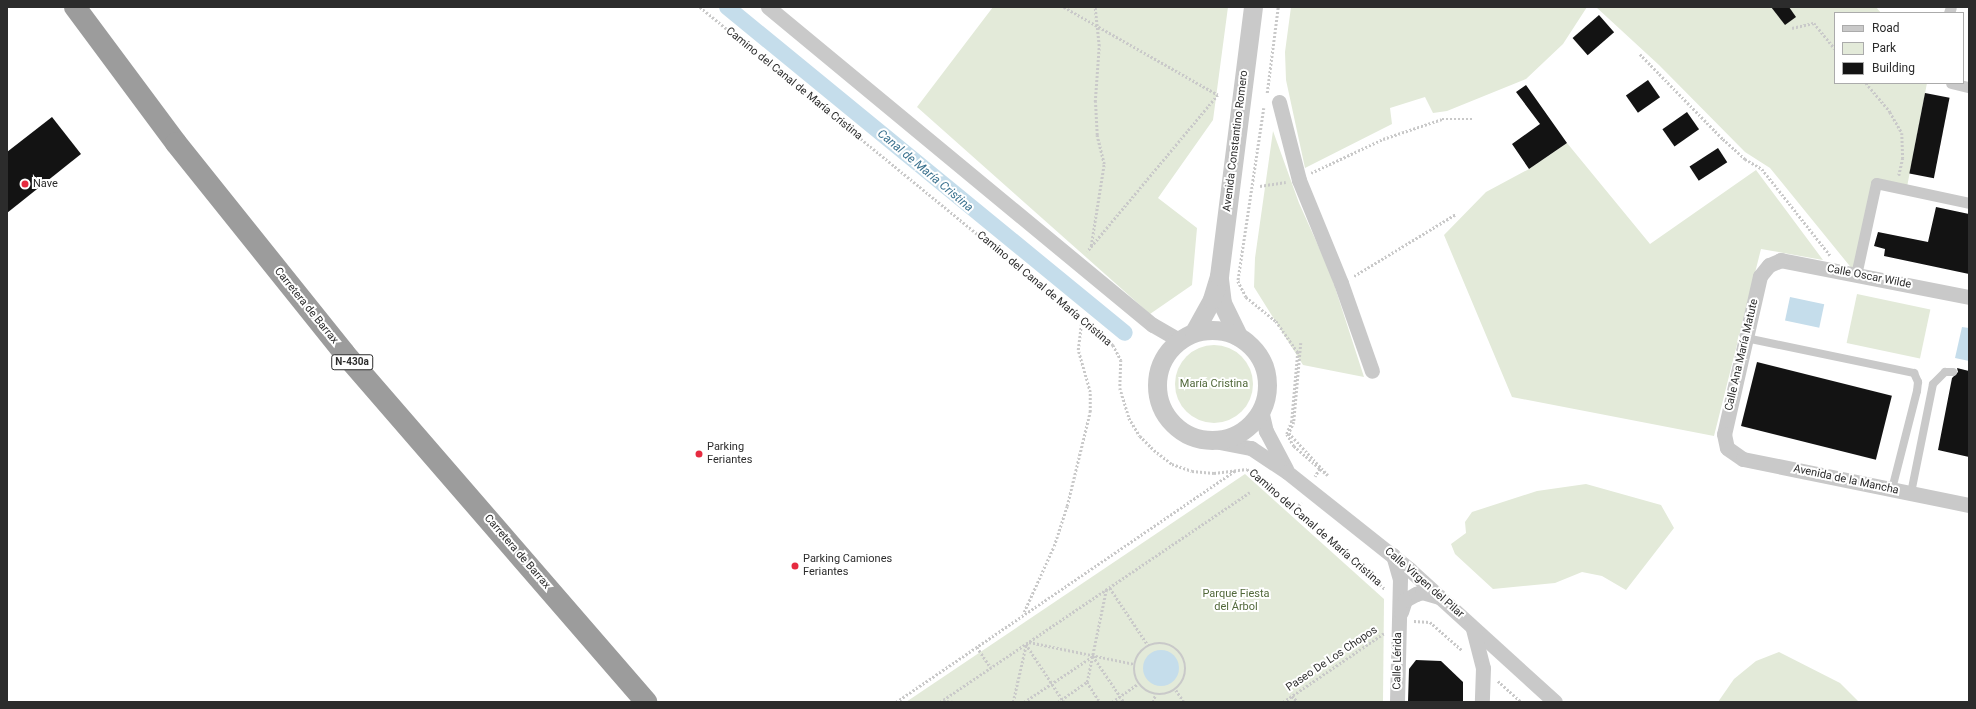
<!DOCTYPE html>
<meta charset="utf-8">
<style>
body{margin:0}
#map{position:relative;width:1976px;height:709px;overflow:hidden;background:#fff;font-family:Roboto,sans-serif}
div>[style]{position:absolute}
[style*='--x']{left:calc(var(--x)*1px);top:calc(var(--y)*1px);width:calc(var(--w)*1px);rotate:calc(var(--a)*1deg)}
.green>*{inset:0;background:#e3ead9;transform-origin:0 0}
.round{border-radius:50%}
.water>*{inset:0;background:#c5ddeb;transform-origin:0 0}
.canal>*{height:16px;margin:-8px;padding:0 8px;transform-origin:8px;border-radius:8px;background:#c5ddeb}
.building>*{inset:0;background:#131313;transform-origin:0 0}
.path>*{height:2.5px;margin-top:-1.25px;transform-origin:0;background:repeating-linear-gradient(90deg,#c9c9c9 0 2px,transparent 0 4px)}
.path>.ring{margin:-1.25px;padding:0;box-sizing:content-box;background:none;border:2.5px solid #c9c9c9;border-radius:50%}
.service>*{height:8px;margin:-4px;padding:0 4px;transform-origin:4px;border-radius:4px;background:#c9c9c9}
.pedestrian>*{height:11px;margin:-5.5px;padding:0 5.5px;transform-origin:5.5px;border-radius:5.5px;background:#c9c9c9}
.minor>*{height:15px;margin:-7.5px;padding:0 7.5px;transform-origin:7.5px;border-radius:7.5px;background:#c9c9c9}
.tertiary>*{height:19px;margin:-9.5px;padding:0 9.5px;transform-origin:9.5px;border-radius:9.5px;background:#c9c9c9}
.tertiary>.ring{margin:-9.5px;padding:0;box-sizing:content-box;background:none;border:19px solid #c9c9c9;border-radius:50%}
.trunk>*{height:22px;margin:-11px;padding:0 11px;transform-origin:11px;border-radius:11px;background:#9c9c9c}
.dots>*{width:11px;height:11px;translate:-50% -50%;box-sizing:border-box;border:2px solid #fff;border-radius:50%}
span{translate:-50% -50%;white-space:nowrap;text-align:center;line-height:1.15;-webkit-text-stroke:4px #fff;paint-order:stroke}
.shield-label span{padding:1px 3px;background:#fff;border:1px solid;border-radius:3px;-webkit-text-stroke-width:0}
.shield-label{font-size:10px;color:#2c2c2c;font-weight:700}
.street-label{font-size:11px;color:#2c2c2c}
.poi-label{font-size:11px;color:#2c2c2c}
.left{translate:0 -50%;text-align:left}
.park-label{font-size:11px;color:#51683a}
.water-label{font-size:12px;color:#3a718e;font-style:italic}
.frame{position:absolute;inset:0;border:8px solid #2c2c2c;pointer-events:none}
.legend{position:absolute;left:1834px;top:12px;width:130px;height:72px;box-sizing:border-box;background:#fff;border:1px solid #ababab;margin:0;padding:5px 7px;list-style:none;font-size:12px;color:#2c2c2c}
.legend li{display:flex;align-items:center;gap:8px;height:20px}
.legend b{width:20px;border:1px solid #ababab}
</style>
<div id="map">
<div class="green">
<div style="clip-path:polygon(993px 7px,1228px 7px,1213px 120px,1158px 198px,1197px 228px,1192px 285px,1150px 314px,917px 107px)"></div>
<div style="clip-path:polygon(1291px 7px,1587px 7px,1563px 44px,1526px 79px,1447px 111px,1433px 113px,1425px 97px,1390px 108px,1392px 124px,1305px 168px,1286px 80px,1285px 52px)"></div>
<div style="clip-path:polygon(1596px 7px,1876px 7px,1881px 13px,1835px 13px,1835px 83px,1927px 83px,1907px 187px,1874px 180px,1853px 270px,1770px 168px,1745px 152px,1659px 65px)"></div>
<div style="clip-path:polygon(1273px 131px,1299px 203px,1330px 272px,1364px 377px,1303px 365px,1254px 287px,1255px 258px)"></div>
<div style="clip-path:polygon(1567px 143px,1650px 244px,1756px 170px,1823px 260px,1761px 249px,1714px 436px,1512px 397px,1444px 235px,1486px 192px,1529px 169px)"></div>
<div style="left:1857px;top:294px;width:75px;height:50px;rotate:12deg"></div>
<div class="round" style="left:1175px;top:345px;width:78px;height:78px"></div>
<div style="clip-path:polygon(1245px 474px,1384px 599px,1383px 702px,906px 702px)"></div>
<div style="clip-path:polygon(1586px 484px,1661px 505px,1674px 528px,1626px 590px,1602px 576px,1582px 572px,1555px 583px,1493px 589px,1455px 554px,1451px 544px,1466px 533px,1465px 522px,1472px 512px,1537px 491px)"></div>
<div style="clip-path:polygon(1779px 652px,1840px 683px,1859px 702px,1718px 702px,1734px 679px,1756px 661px)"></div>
</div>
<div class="water">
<div style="left:1790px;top:297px;width:35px;height:24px;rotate:12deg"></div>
<div style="clip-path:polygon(1962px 327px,1969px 328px,1969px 361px,1955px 358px)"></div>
<div class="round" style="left:1143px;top:650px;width:36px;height:36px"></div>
</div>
<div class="canal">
<div style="--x:727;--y:7;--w:514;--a:39.32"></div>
</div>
<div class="building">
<div style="clip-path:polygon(1771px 7px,1789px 7px,1796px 17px,1785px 25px)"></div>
<div style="left:1599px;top:15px;width:23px;height:35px;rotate:49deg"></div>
<div style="left:1648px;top:80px;width:21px;height:27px;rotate:55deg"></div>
<div style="clip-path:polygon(1526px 85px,1567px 143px,1529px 169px,1512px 144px,1540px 124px,1516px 92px)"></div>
<div style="left:1925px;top:93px;width:25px;height:82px;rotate:11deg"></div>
<div style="left:1687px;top:112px;width:21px;height:30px;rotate:55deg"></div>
<div style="clip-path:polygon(52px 117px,81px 154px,7px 213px,7px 152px)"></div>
<div style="left:1718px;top:148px;width:17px;height:34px;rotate:57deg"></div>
<div style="clip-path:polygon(1936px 207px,1969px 214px,1969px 274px,1884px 256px,1885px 249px,1874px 246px,1878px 232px,1928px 242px)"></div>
<div style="left:1757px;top:362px;width:139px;height:66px;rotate:14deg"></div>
<div style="clip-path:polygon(1957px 368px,1969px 371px,1969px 457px,1938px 450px,1952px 378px,1958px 372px)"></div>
<div style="clip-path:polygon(1416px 660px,1441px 661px,1463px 682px,1463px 702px,1408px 702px,1409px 669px)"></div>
</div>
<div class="path">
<div style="--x:700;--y:7;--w:534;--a:39.3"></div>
<div style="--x:1113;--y:345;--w:17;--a:62"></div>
<div style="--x:1121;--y:360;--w:28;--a:92"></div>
<div style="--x:1120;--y:388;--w:31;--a:73"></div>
<div style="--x:1129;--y:418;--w:21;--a:59"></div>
<div style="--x:1140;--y:436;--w:20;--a:45"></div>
<div style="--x:1154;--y:450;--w:23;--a:38"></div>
<div style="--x:1172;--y:464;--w:21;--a:19"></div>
<div style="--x:1192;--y:471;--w:22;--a:5"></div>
<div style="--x:1214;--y:473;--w:33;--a:-7"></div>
<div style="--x:1247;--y:469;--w:183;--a:41"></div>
<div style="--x:1064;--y:7;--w:177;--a:29.7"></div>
<div style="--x:1218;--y:95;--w:204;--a:129.8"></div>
<div style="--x:1792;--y:28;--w:23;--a:-13"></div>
<div style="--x:1814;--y:23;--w:33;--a:51"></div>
<div style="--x:1640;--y:54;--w:119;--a:45.7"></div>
<div style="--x:1723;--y:139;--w:30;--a:42"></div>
<div style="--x:1745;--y:159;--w:20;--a:30"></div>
<div style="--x:1762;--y:169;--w:110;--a:51.7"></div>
<div style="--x:1866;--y:83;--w:38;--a:50"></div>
<div style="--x:1890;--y:112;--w:24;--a:60"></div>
<div style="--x:1902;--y:133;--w:25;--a:88"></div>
<div style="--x:1903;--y:158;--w:18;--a:103"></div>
<div style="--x:1267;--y:93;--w:87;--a:-82.7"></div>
<div style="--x:1264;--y:108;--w:175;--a:98.5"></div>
<div style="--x:1238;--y:281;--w:18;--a:63"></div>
<div style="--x:1246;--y:297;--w:38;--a:39"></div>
<div style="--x:1276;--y:321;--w:38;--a:55"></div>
<div style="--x:1298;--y:352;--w:69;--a:95"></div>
<div style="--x:1292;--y:421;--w:14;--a:111"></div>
<div style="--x:1287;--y:434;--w:14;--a:60"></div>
<div style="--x:1294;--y:446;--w:35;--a:41"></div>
<div style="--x:1320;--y:469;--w:9;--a:122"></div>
<div style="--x:1311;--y:173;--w:80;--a:-25.3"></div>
<div style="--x:1383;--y:139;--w:62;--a:-18.7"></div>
<div style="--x:1442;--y:119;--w:32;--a:0"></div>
<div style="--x:1260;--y:186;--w:26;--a:-9"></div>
<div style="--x:1091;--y:246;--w:83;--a:-81"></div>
<div style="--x:1104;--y:164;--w:30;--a:-104"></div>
<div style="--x:1097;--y:135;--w:33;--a:-93"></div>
<div style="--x:1095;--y:102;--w:56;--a:-85.9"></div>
<div style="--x:1099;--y:46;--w:39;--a:-96"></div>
<div style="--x:1354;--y:276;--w:119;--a:-31.3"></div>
<div style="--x:1301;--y:343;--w:79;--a:95.1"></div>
<div style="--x:1294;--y:422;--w:12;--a:114"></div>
<div style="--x:1289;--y:433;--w:57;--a:47.1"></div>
<div style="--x:1320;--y:469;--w:10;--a:37"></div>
<div style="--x:1294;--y:512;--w:12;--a:-55"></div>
<div style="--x:1110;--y:588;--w:69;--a:56.3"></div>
<div style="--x:1024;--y:612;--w:72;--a:-65.6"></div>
<div style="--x:1054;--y:546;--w:42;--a:-72"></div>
<div style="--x:1067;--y:506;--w:97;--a:-76.3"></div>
<div style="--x:1090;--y:412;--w:20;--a:-90"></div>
<div style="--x:1090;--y:392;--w:44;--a:-105.9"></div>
<div style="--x:1078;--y:350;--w:31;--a:-83"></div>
<div style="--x:1414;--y:621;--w:16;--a:4"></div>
<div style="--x:1430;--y:622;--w:43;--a:41.2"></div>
<div style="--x:1029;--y:642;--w:107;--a:11.8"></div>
<div class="ring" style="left:1134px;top:643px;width:49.5px;height:49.5px"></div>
<div style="--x:1026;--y:644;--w:69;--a:56.8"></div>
<div style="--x:977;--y:647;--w:25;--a:56"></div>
<div style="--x:1498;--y:681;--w:31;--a:42"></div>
<div style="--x:1087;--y:682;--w:24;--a:57"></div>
<div style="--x:1176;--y:690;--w:14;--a:56"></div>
<div style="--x:1292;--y:696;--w:8;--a:45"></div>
<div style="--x:943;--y:701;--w:11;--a:5"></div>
<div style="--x:896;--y:702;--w:412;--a:-34.3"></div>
<div style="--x:940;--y:702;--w:374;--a:-34.1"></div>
<div style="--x:1013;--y:702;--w:58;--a:-77.2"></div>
<div style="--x:1024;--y:702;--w:83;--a:-33.7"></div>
<div style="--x:1093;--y:656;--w:55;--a:56"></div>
<div style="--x:1058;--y:702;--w:35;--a:-35"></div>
<div style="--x:1087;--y:682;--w:94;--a:-78.3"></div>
<div style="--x:1112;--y:702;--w:32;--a:-35"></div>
<div style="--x:1153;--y:702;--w:7;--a:-74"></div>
<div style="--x:1283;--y:702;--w:122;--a:-34.3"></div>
</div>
<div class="service">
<div style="--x:1746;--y:338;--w:172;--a:11.8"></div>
<div style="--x:1914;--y:373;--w:10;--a:66"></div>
<div style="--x:1918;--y:382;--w:9;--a:96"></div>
<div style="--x:1917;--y:391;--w:101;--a:104.3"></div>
<div style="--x:1911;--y:493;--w:111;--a:-78.6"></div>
<div style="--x:1933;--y:384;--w:17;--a:-45"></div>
<div style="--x:1945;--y:372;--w:8;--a:0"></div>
</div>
<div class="pedestrian">
<div style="--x:1949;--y:13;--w:6;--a:-72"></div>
<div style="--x:1951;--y:83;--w:18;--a:13"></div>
<div style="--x:1856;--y:275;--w:94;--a:-77.7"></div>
<div style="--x:1876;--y:183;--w:95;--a:12.1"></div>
</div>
<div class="minor">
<div style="--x:768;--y:7;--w:499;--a:39.6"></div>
<div style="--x:1153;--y:325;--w:30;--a:30"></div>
<div style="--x:1279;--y:102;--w:81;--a:75.6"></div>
<div style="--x:1299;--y:180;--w:111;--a:67.8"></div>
<div style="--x:1341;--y:283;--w:93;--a:70.6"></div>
<div style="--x:1969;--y:297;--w:192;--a:-168.9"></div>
<div style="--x:1781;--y:260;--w:13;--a:157"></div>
<div style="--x:1769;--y:265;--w:14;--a:129"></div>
<div style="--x:1760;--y:276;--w:162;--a:102.8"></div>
<div style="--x:1724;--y:434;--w:14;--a:78"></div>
<div style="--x:1727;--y:448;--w:19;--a:35"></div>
<div style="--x:1743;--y:459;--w:231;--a:11.5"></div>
<div style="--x:1261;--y:410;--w:22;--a:77"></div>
<div style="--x:1266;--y:431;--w:43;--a:62.2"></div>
<div style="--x:1214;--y:441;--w:38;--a:11"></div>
<div style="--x:1251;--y:448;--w:43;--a:33.7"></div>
<div style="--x:1287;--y:472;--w:157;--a:38.5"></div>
<div style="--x:1410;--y:570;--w:196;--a:42.3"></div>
<div style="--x:1393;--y:555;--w:25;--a:74"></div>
<div style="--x:1400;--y:579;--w:123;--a:91.4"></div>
<div style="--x:1401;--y:612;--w:13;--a:-72"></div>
<div style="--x:1405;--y:600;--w:13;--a:-29"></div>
<div style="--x:1416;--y:594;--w:6;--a:-18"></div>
<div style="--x:1422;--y:592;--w:18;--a:16"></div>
<div style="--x:1473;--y:629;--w:40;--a:75.6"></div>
<div style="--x:1483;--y:668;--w:34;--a:92"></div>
</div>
<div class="tertiary">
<div style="--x:1219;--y:279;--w:24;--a:83"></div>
<div style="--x:1222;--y:303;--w:37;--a:64"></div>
<div class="ring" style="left:1157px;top:330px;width:91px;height:91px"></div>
<div style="--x:1194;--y:332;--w:38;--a:-61"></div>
<div style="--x:1212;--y:299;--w:24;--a:-73"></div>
<div style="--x:1219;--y:276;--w:271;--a:-82.8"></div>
</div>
<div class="trunk">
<div style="--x:75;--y:7;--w:169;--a:53.4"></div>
<div style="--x:176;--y:143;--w:269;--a:51.3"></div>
<div style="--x:344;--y:353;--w:462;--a:49.1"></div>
</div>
<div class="dots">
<div style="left:25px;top:184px;background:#e62b40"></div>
<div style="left:699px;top:454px;background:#e62b40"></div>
<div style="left:795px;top:566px;background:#e62b40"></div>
</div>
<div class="shield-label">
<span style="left:352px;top:362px">N-430a</span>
</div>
<div class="street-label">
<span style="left:794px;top:84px;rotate:39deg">Camino del Canal de María Cristina</span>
<span style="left:1236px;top:141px;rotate:-83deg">Avenida Constantino Romero</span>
<span style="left:1869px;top:277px;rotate:11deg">Calle Oscar Wilde</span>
<span style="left:1044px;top:289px;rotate:40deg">Camino del Canal de María Cristina</span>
<span style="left:306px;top:306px;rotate:51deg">Carretera de Barrax</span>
<span style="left:1742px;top:355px;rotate:-77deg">Calle Ana María Matute</span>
<span style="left:1846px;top:480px;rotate:12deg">Avenida de la Mancha</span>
<span style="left:1315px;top:528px;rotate:41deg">Camino del Canal de María Cristina</span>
<span style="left:517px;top:552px;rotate:49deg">Carretera de Barrax</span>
<span style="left:1424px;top:583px;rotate:41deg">Calle Virgen del Pilar</span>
<span style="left:1332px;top:659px;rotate:-34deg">Paseo De Los Chopos</span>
<span style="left:1398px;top:661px;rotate:-89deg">Calle Lérida</span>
</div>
<div class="poi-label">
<span class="left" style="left:33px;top:184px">Nave</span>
<span class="left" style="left:707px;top:454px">Parking<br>Feriantes</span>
<span class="left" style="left:803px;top:566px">Parking Camiones<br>Feriantes</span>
</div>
<div class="park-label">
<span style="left:1214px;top:384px">María Cristina</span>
<span style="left:1236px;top:601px">Parque Fiesta<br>del Árbol</span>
</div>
<div class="water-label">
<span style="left:925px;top:171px;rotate:40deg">Canal de María Cristina</span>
</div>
<div class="frame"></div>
<ul class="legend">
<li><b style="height:5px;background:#c9c9c9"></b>Road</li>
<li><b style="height:11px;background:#e3ead9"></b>Park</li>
<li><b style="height:11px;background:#131313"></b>Building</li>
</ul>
</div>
